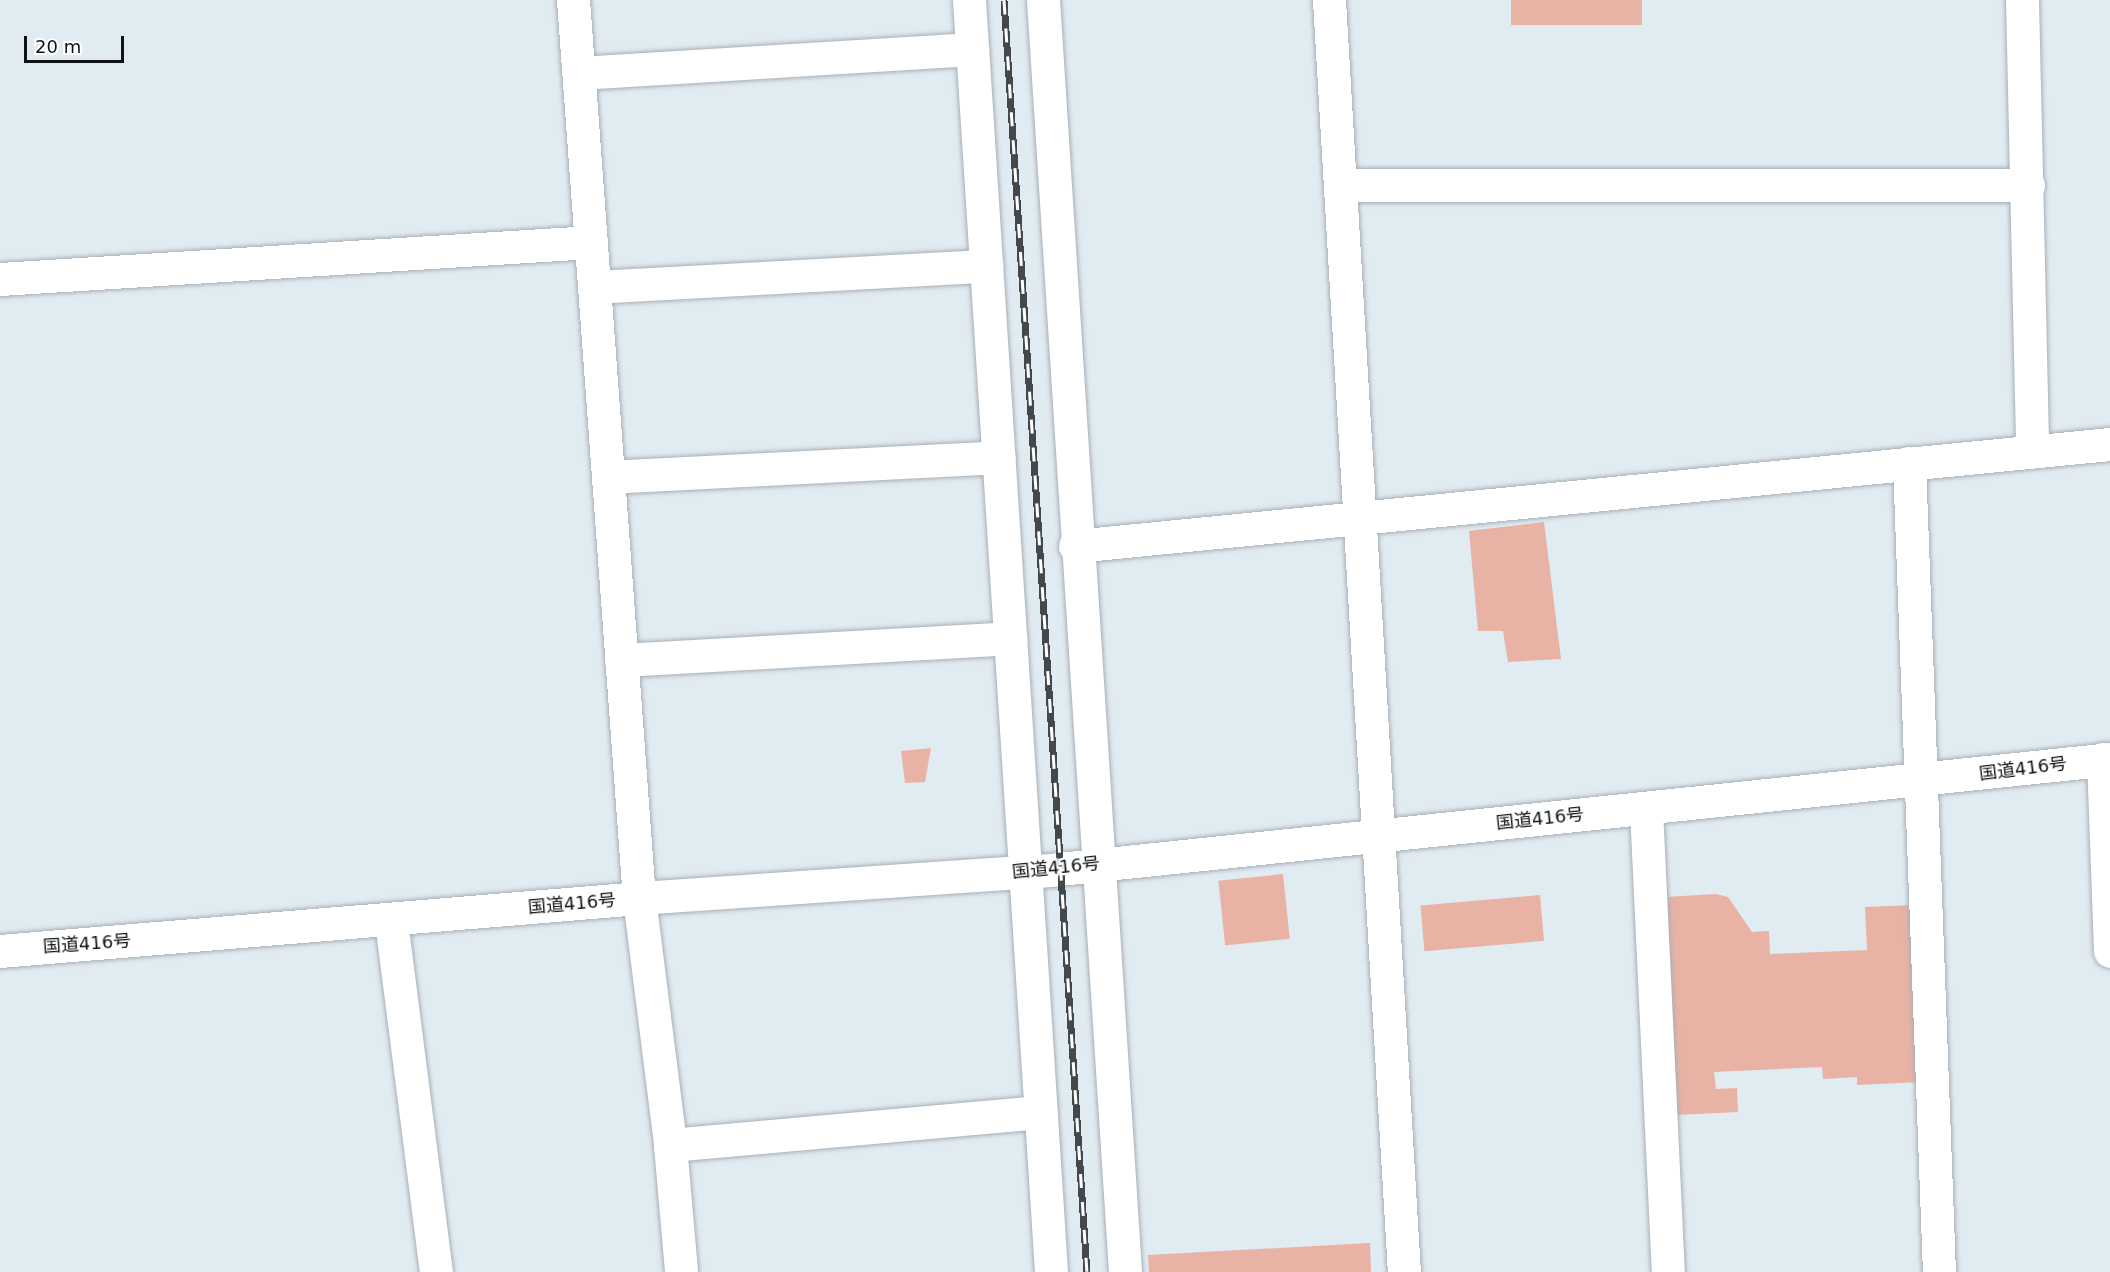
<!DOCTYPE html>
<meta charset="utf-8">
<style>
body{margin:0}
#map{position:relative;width:2110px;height:1272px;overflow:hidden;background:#e1ebf2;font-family:"DejaVu Sans","Noto Sans JP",sans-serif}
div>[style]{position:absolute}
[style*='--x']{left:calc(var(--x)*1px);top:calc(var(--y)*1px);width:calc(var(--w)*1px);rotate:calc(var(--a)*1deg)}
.building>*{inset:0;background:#e8b3a4;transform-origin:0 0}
.roads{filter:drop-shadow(0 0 2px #a7b0b7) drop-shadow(0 0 2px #a7b0b7)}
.minor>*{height:33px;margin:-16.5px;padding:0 16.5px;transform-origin:16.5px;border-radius:16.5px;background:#fff}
.highway>*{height:33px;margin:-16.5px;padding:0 16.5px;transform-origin:16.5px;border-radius:16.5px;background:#fff}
.rail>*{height:7px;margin-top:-3.5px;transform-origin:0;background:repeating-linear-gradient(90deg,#fff 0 14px,#43484b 0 28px);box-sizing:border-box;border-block:2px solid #43484b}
span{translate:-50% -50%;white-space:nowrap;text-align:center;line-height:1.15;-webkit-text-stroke:4.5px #fff;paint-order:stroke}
.street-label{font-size:18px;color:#111416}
.scale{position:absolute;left:24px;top:36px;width:100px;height:27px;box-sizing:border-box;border:3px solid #111416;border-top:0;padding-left:8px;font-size:18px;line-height:21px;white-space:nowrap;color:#111416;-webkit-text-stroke:4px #fff;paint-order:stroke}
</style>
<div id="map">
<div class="building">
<div style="left:1511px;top:0;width:131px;height:25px"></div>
<div style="clip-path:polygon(1544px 522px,1561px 659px,1508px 662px,1503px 631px,1478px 631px,1469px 531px)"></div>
<div style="clip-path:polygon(931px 748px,925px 782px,905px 783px,901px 751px)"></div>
<div style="left:1283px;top:874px;width:65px;height:65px;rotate:84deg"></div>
<div style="clip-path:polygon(1716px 894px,1728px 897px,1752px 932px,1769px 931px,1770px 954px,1867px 950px,1865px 907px,1913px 905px,1921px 1082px,1857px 1085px,1857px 1077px,1823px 1079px,1822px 1067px,1714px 1072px,1716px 1089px,1737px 1088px,1738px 1112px,1676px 1115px,1665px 897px)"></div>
<div style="left:1540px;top:895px;width:46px;height:120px;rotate:85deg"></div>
<div style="clip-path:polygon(1370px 1243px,1371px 1272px,1149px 1272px,1148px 1255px)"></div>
</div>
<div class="roads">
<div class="minor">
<div style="--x:573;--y:0;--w:900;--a:85.8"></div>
<div style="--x:639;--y:898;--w:249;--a:82.8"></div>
<div style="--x:670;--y:1145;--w:127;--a:85"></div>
<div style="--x:969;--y:0;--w:1275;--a:86.31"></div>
<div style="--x:1043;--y:0;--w:1275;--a:86.31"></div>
<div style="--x:1329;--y:0;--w:1274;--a:86.63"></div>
<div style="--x:2022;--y:0;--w:449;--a:88.7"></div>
<div style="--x:579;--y:73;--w:394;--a:-3.5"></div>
<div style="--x:1340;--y:185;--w:688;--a:0"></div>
<div style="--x:0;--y:279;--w:592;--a:-3.58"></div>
<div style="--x:594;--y:287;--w:393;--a:-3.1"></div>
<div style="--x:1909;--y:463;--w:810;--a:87.88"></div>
<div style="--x:608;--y:477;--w:391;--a:-2.9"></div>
<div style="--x:1075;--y:546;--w:1040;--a:-5.63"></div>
<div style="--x:621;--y:660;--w:390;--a:-3.2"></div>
<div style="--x:2103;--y:759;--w:192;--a:87.9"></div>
<div style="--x:1646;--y:809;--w:464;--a:87.3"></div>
<div style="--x:391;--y:921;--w:354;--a:82.7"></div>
<div style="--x:670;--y:1145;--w:372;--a:-5.1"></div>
</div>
<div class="highway">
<div style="--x:0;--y:951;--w:641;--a:-4.74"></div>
<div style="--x:639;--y:898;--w:421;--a:-3.9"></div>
<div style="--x:1059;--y:869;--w:1057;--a:-5.97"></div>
</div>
</div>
<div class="rail">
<div style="--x:1004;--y:0;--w:1275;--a:86.27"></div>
</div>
<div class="street-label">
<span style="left:2023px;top:769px;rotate:-7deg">国道416号</span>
<span style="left:1540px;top:819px;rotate:-6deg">国道416号</span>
<span style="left:1056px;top:868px;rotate:-6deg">国道416号</span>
<span style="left:572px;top:904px;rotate:-5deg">国道416号</span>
<span style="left:87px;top:944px;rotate:-4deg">国道416号</span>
</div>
<div class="scale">20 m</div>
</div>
